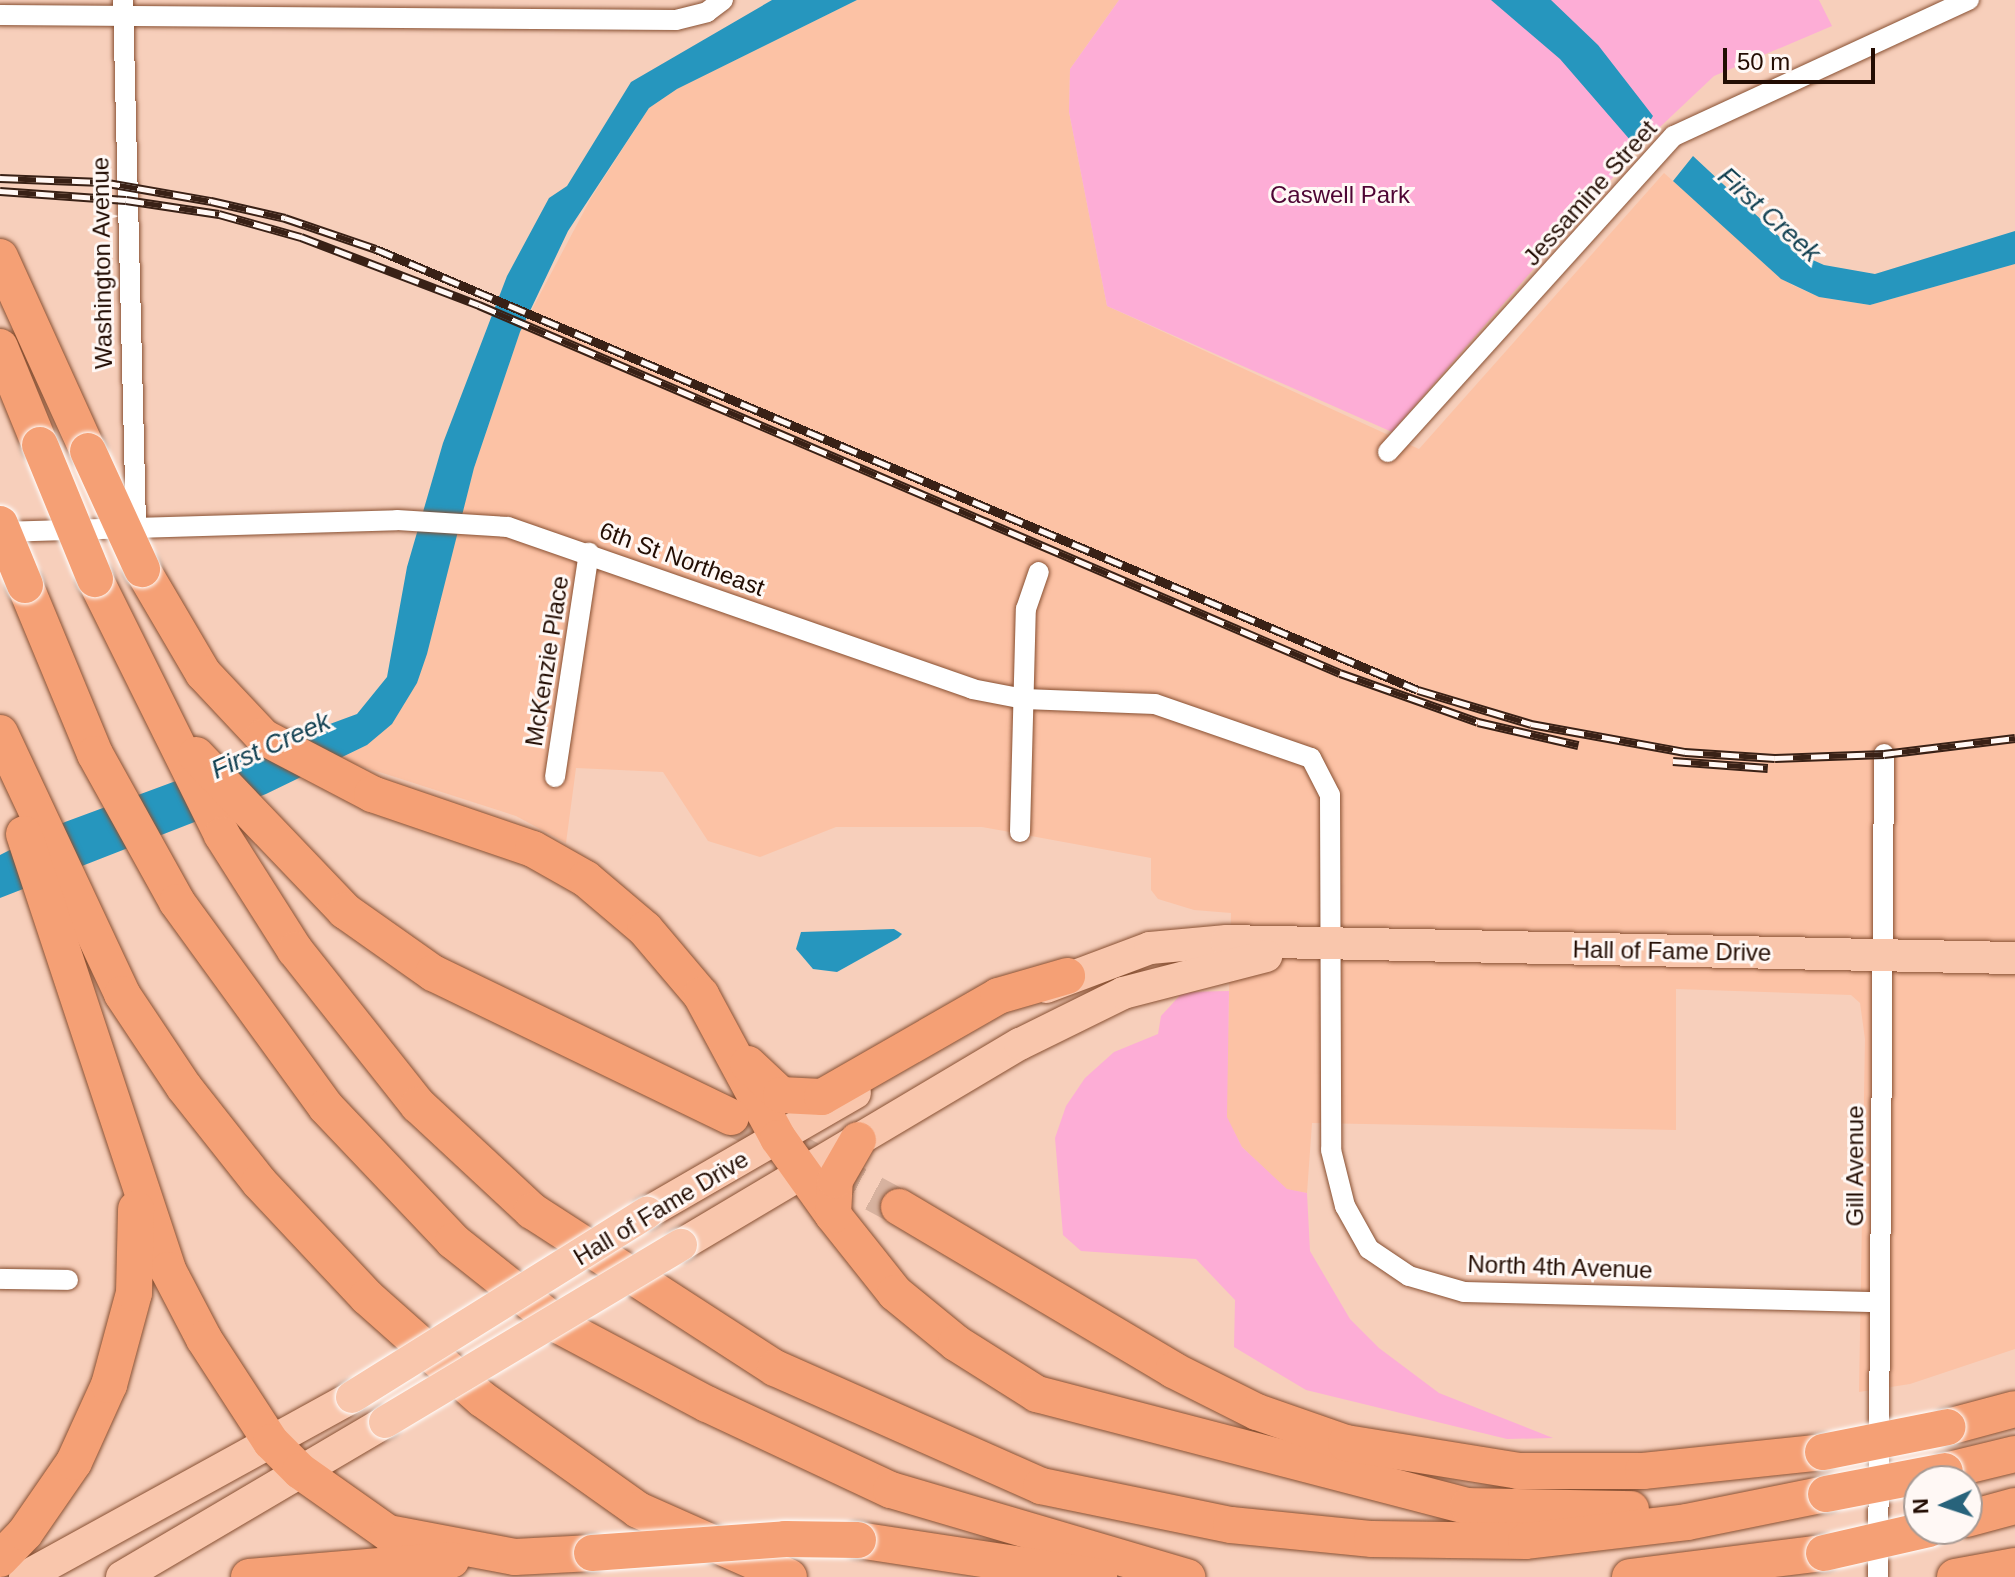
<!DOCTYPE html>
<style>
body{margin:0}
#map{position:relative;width:2015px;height:1577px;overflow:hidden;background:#f7cfbb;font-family:Arial,sans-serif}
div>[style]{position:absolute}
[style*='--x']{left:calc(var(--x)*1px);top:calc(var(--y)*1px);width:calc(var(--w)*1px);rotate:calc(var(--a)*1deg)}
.built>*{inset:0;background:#fcc2a5}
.green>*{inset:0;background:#fdadd6}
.water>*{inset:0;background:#2696be}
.highway-tunnel>*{height:36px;margin-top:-18px;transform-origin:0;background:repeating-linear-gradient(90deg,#d7b29f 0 36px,transparent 0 54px)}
.roads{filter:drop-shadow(0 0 2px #885032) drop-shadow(0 0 2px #885032)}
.street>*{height:20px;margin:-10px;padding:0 10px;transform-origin:10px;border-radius:10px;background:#fff}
.primary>*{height:32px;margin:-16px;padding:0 16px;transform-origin:16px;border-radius:16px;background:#f9c6ac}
.highway>*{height:36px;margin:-18px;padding:0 18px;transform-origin:18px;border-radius:18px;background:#f5a075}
.rail>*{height:9px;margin-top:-4.5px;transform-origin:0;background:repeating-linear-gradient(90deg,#fff8f5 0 18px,#392116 0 36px);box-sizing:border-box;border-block:2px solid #392116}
.bridges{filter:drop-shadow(0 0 2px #fff) drop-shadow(0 0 2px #fff)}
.primary-bridge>*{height:32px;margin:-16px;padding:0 16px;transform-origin:16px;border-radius:16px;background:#f9c6ac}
.highway-bridge>*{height:36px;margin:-18px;padding:0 18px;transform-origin:18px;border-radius:18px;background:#f5a075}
span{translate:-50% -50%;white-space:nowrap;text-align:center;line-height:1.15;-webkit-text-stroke:6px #fff8f5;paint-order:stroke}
.street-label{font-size:24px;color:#230d03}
.park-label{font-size:24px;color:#4e0534}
.water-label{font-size:26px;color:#134152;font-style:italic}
.north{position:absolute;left:1903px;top:1465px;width:80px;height:80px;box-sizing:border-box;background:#fff8f5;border:2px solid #a79a94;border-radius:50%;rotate:267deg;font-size:22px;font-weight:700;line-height:32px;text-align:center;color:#230d03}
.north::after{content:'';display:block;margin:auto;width:28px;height:36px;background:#28637b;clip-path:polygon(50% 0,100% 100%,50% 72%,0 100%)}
.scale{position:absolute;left:1723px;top:48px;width:152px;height:36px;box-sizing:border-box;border:4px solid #230d03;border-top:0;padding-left:10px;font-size:24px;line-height:28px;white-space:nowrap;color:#230d03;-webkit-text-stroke:6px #fff8f5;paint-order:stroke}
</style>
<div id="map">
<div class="built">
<div style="clip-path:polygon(857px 0,1119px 0,1070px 69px,1069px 112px,1107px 306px,1419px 449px,1664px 173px,1792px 285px,1819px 297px,1870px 305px,2015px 264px,2015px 1349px,1910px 1384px,1859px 1392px,1865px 1039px,1860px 1003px,1851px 995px,1676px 989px,1676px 1130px,1312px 1123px,1307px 1193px,1287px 1190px,1242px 1147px,1226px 1117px,1231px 913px,1194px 910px,1158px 899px,1151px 890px,1151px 858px,982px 827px,836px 827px,760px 857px,708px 841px,663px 772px,576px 768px,566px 843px,516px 816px,339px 759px,367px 745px,417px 683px,474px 468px,520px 332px,591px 198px,649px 108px,677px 89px)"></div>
</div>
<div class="green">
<div style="clip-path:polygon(1119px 0,1819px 0,1832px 26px,1714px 76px,1642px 144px,1392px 432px,1107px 306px,1069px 112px,1070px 69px)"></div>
<div style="clip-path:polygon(1229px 991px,1227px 1117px,1242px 1147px,1287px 1189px,1307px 1193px,1310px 1251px,1350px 1319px,1379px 1348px,1439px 1393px,1553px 1438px,1507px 1439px,1306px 1390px,1234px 1347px,1235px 1300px,1196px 1259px,1081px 1251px,1063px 1235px,1055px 1138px,1066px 1106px,1085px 1078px,1114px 1052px,1158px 1034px,1161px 1016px,1183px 992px)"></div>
</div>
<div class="water">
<div style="clip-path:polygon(772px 0,857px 0,677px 89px,649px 108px,568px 231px,520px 332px,474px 468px,427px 654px,417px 683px,392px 724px,367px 745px,266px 794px,0 898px,0 855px,65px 822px,357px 714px,387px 677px,407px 567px,443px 443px,507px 276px,549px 198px,567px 186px,631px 82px)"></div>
<div style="clip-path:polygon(1491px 0,1551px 0,1598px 45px,1643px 103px,1653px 116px,1646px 127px,1631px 141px,1560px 59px)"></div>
<div style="clip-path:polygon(1693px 156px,1797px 253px,1824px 265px,1875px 274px,2015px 231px,2015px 264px,1870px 305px,1819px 297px,1781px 279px,1673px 181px)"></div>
<div style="clip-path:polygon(894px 929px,902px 934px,898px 938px,837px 972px,813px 969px,796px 949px,801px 932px)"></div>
</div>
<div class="highway-tunnel">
<div style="--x:731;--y:1117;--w:191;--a:28.2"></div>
</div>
<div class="roads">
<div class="street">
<div style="--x:123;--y:0;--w:525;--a:88.58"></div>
<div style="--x:0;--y:15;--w:676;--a:0.42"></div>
<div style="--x:676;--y:20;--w:32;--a:-14"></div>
<div style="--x:707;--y:12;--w:20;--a:-37"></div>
<div style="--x:1388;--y:452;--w:426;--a:-47.9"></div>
<div style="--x:1674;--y:136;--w:325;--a:-24.8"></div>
<div style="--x:0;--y:532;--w:397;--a:-1.7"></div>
<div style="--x:397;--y:520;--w:111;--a:3.6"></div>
<div style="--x:508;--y:527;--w:491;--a:19.2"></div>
<div style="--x:972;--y:689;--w:53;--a:10.9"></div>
<div style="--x:1024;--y:699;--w:131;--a:2.2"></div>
<div style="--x:1155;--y:704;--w:165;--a:19.1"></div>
<div style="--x:1311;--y:758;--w:42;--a:62.8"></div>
<div style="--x:1330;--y:795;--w:355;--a:89.8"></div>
<div style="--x:1331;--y:1150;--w:58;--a:76"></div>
<div style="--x:1345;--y:1206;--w:49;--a:60.8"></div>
<div style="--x:1369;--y:1249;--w:48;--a:34"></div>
<div style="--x:1409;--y:1276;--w:57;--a:16.2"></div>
<div style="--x:1464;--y:1292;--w:416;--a:1.4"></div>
<div style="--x:555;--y:777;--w:227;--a:-81.4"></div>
<div style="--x:1020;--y:832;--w:223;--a:-88.5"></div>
<div style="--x:1026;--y:609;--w:39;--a:-71"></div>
<div style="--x:0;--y:1279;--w:68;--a:0.8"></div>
<div style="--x:1878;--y:1577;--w:823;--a:-89.58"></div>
</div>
<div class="primary">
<div style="--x:1046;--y:987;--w:111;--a:-20.6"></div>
<div style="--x:1150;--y:948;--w:77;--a:-5.2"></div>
<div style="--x:1227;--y:941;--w:788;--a:1.24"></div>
<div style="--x:647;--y:1213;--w:240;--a:-30"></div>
<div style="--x:681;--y:1245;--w:394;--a:-30.7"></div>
<div style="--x:1020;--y:1044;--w:115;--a:-26.3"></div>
<div style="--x:1123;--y:993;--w:148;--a:-14.5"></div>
<div style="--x:25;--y:1577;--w:373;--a:-28.8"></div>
<div style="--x:122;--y:1577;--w:305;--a:-30.5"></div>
</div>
<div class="highway">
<div style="--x:0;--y:257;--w:213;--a:65.6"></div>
<div style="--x:0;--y:347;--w:106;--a:67.8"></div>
<div style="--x:142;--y:569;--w:121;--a:59.6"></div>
<div style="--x:203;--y:673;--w:88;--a:46.8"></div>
<div style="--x:263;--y:737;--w:123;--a:27.6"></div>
<div style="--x:372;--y:794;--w:170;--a:18.9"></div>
<div style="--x:533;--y:849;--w:61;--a:29.5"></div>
<div style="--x:586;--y:879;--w:77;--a:40.3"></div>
<div style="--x:645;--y:929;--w:87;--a:49.7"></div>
<div style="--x:701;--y:995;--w:162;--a:61.7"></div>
<div style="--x:778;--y:1138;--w:95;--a:54.5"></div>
<div style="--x:833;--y:1215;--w:100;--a:51.5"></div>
<div style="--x:895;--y:1293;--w:79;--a:39.3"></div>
<div style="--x:956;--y:1343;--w:96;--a:32.2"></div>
<div style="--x:1037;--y:1394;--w:445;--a:14.6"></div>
<div style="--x:1468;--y:1506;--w:163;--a:1.1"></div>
<div style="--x:95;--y:579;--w:286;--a:63.6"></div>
<div style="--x:222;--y:835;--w:136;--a:57.6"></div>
<div style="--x:295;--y:950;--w:198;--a:51.6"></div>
<div style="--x:418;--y:1105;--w:156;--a:42.9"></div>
<div style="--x:532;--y:1211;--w:289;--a:32.9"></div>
<div style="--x:775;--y:1368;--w:291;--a:23.9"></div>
<div style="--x:1041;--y:1486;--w:194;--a:11.6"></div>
<div style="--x:1231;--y:1525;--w:142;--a:5.7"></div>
<div style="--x:1372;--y:1539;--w:154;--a:0.7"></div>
<div style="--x:1526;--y:1541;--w:162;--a:-6.7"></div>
<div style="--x:1687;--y:1522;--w:142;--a:-11.4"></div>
<div style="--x:25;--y:585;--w:183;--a:67.5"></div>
<div style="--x:95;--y:754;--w:169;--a:61"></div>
<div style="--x:177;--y:902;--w:253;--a:54"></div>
<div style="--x:326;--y:1107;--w:185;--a:46.5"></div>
<div style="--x:453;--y:1241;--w:137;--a:38.5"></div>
<div style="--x:560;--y:1326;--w:166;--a:28"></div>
<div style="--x:707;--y:1404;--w:203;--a:25.1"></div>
<div style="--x:891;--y:1490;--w:309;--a:16.4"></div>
<div style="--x:0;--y:733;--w:288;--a:64.9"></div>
<div style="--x:122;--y:994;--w:112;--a:56.3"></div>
<div style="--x:184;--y:1087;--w:121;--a:51.7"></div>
<div style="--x:259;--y:1182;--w:158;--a:46.8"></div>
<div style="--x:367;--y:1297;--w:154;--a:41.6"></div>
<div style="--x:482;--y:1399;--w:191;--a:35.4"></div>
<div style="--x:638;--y:1510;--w:165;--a:23.9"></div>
<div style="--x:196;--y:755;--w:216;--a:46.3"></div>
<div style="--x:345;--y:911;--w:108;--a:35.2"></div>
<div style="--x:433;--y:973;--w:331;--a:25.8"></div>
<div style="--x:24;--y:834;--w:459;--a:71.7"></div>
<div style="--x:168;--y:1270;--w:78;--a:62.4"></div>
<div style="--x:204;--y:1339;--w:123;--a:57"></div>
<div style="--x:271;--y:1442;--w:41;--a:45"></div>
<div style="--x:300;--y:1471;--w:108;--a:35.2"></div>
<div style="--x:388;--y:1533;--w:129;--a:10.7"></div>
<div style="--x:515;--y:1557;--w:77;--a:-3"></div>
<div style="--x:748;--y:1064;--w:45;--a:43.2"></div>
<div style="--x:781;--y:1095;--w:41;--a:2.8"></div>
<div style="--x:822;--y:1097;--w:203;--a:-29.8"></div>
<div style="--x:998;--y:996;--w:72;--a:-16.2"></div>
<div style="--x:899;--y:1207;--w:319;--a:30.7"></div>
<div style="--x:1173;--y:1370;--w:94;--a:26.6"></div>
<div style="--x:1257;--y:1412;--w:94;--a:19.2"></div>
<div style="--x:1346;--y:1443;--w:174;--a:9.2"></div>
<div style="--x:1518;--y:1471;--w:125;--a:0"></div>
<div style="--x:1643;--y:1471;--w:181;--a:-6"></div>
<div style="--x:833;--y:1215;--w:35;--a:-87"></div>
<div style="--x:835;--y:1180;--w:46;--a:-60.1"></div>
<div style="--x:1948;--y:1427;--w:69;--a:-15"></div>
<div style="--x:1945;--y:1471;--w:72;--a:-13.7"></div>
<div style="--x:1967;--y:1519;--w:50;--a:-15.2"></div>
<div style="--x:858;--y:1540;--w:244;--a:8.7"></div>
<div style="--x:0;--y:1559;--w:36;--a:-46"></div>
<div style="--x:25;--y:1533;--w:86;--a:-55.4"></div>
<div style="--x:74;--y:1462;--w:85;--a:-65.6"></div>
<div style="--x:109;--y:1385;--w:95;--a:-74.8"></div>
<div style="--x:134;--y:1293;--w:84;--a:-88.6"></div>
<div style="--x:249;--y:1577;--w:203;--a:-4.8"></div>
<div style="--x:1630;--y:1577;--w:195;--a:-7.1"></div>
<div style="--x:1955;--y:1577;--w:61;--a:-10.4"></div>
</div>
</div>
<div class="rail">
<div style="--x:0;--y:178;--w:102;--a:2.2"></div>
<div style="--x:102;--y:182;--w:111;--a:9.9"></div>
<div style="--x:211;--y:201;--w:76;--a:12.9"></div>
<div style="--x:285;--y:218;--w:96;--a:18.8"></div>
<div style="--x:376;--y:249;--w:1131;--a:22.94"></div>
<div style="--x:1418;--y:690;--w:118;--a:16.7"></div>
<div style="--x:1531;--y:724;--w:157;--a:10.3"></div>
<div style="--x:1685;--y:752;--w:90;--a:3.8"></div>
<div style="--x:1775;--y:758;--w:109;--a:-2.1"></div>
<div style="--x:1884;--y:754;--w:132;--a:-7"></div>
<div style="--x:0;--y:191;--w:126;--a:4.1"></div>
<div style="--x:126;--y:200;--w:94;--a:8.6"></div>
<div style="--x:219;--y:214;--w:85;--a:15.7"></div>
<div style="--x:301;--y:237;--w:191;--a:20.9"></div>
<div style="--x:479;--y:305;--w:936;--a:23.14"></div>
<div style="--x:1340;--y:673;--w:146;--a:19.5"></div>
<div style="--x:1478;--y:722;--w:103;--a:13"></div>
<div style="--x:1673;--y:761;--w:95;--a:4.2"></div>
</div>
<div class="bridges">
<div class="primary-bridge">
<div style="--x:352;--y:1397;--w:348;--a:-32"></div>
<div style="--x:385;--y:1422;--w:345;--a:-30.9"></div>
</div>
<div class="highway-bridge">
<div style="--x:40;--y:445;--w:145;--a:67.7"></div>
<div style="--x:88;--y:451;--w:130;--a:65.4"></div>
<div style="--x:0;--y:524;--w:66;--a:67.7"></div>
<div style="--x:1823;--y:1452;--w:127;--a:-11.3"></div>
<div style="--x:1826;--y:1494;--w:121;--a:-10.9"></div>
<div style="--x:592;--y:1553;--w:194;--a:-4.1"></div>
<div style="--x:785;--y:1539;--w:73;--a:0.8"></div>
<div style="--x:1824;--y:1553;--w:108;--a:-12.9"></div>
</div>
</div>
<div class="street-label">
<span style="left:1590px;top:193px;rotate:-48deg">Jessamine Street</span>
<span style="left:102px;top:263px;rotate:-91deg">Washington Avenue</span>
<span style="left:682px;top:559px;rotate:20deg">6th St Northeast</span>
<span style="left:547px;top:661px;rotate:-81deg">McKenzie Place</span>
<span style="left:1672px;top:951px;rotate:1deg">Hall of Fame Drive</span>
<span style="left:1855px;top:1166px;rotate:-90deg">Gill Avenue</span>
<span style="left:661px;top:1208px;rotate:-31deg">Hall of Fame Drive</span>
<span style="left:1560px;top:1267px;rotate:2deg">North 4th Avenue</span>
</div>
<div class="park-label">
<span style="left:1340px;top:195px">Caswell Park</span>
</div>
<div class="water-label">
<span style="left:1769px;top:215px;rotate:42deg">First Creek</span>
<span style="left:271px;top:746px;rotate:-24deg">First Creek</span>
</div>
<div class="north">N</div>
<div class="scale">50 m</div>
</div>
